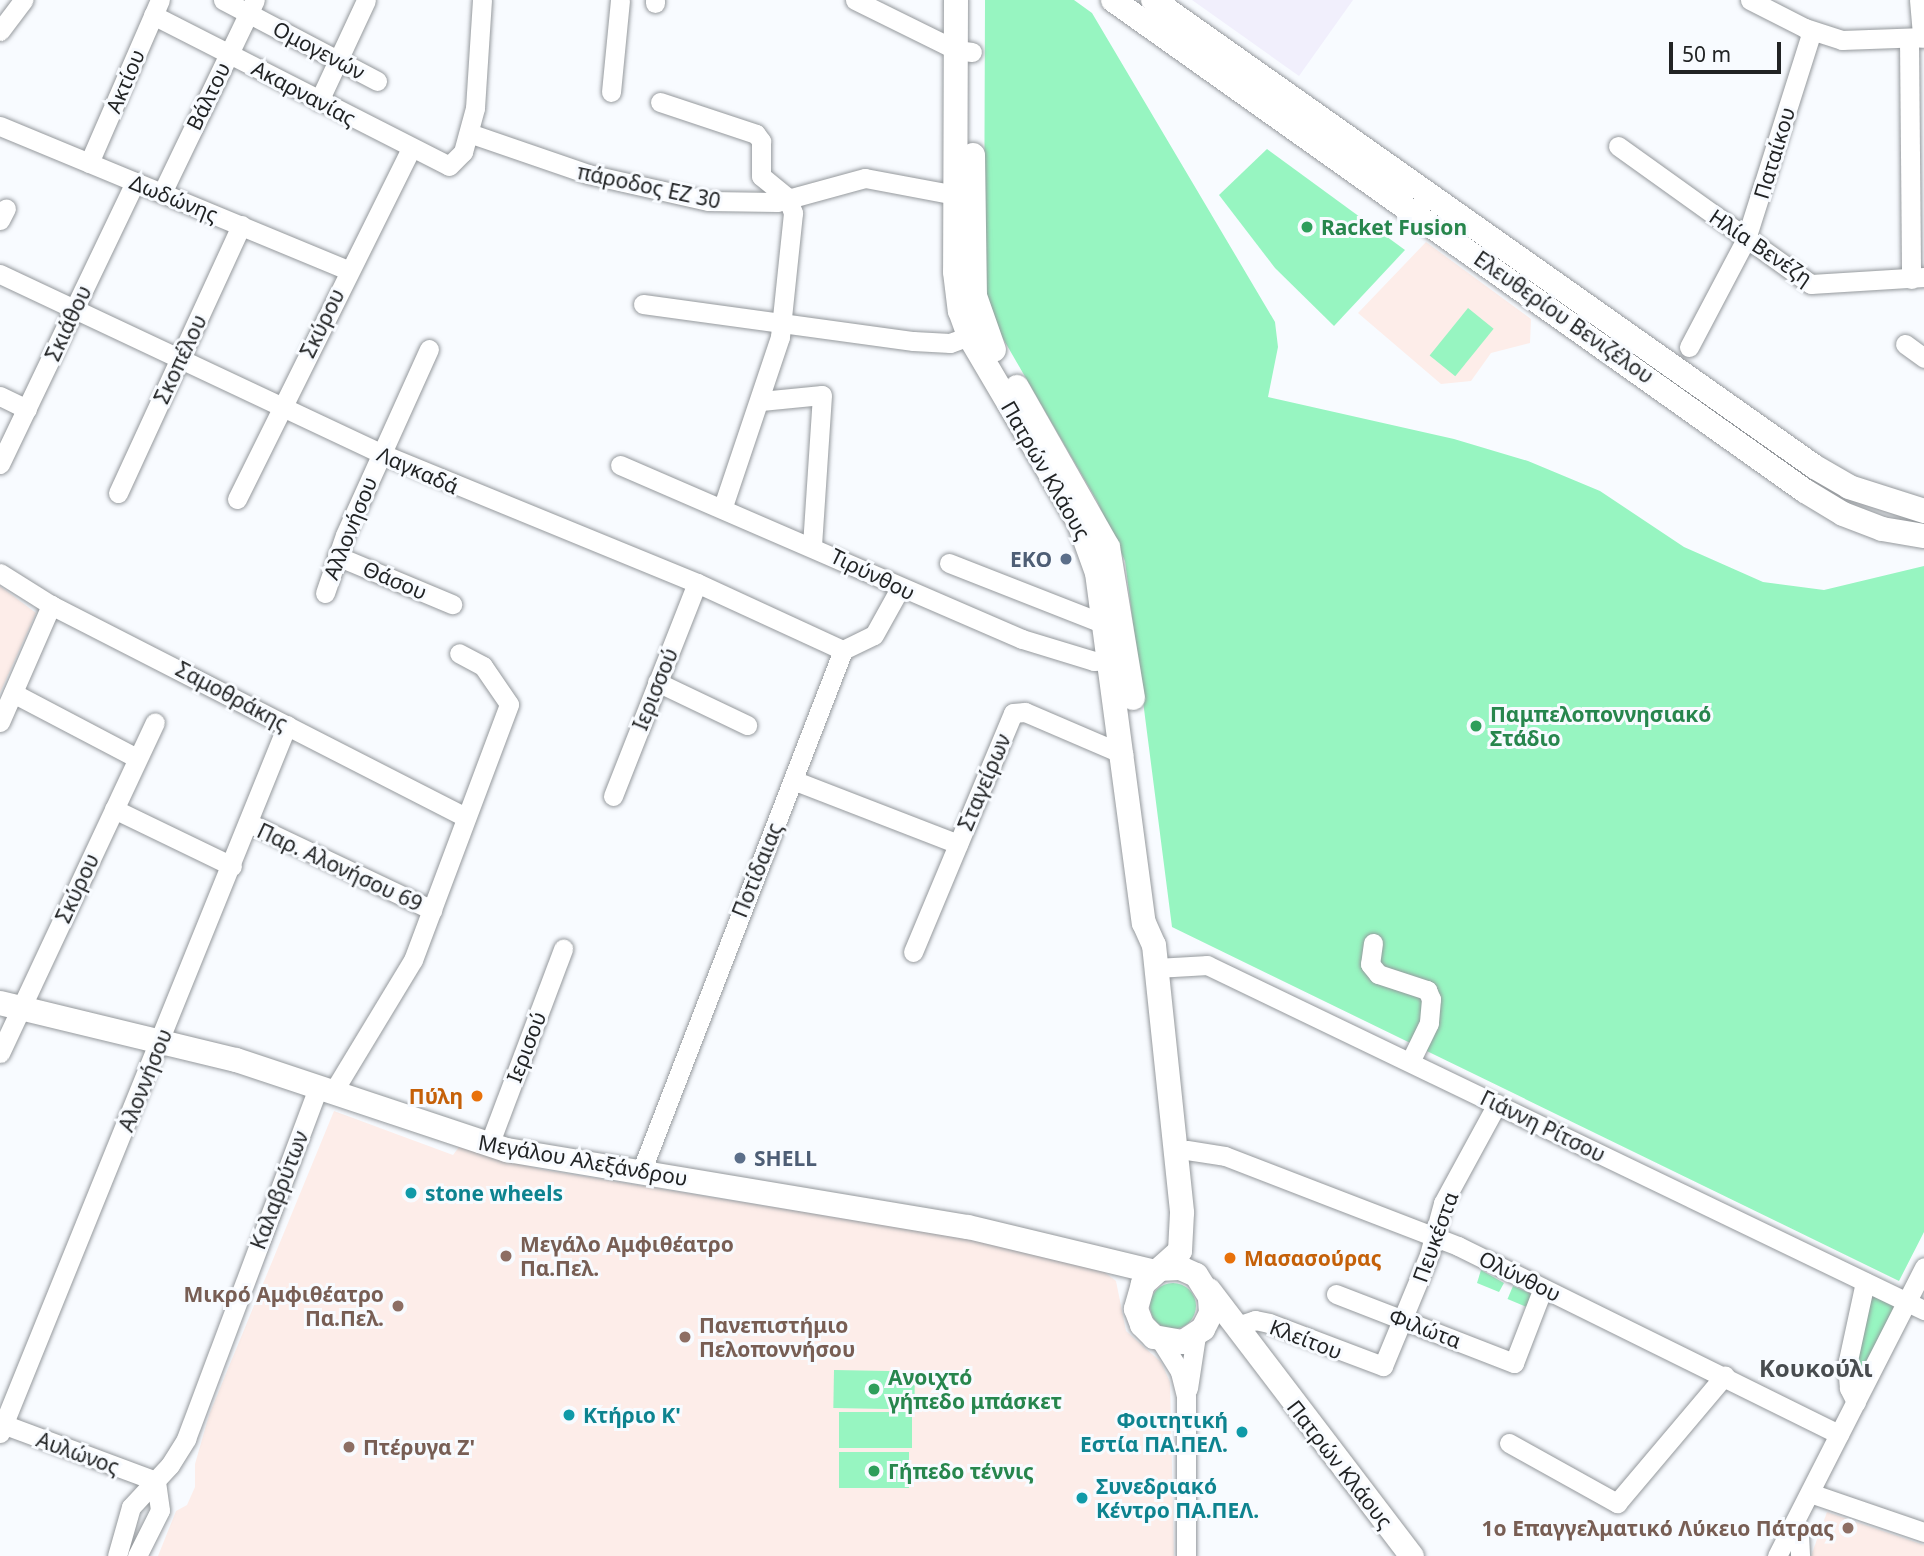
<!DOCTYPE html>
<meta charset="utf-8">
<style>
body{margin:0}
#map{position:relative;width:1924px;height:1556px;overflow:hidden;background:#f8fbff;font-family:"Noto Sans",sans-serif}
div>[style]{position:absolute}
[style*='--x']{left:calc(var(--x)*1px);top:calc(var(--y)*1px);width:calc(var(--w)*1px);rotate:calc(var(--a)*1deg)}
.commercial>*{inset:0;background:#f1effc}
.education>*{inset:0;background:#fdede9}
.green>*{inset:0;background:#97f5c1;transform-origin:0 0}
.round{border-radius:50%}
.roads{filter:drop-shadow(0 0 2px #95999d) drop-shadow(0 0 2px #95999d)}
.minor>*{height:19px;margin:-9.5px;padding:0 9.5px;transform-origin:9.5px;border-radius:9.5px;background:#fff}
.major>*{height:24px;margin:-12px;padding:0 12px;transform-origin:12px;border-radius:12px;background:#fff}
.dots>*{width:19px;height:19px;translate:-50% -50%;box-sizing:border-box;border:4px solid #f8fbff;border-radius:50%}
span{translate:-50% -50%;white-space:nowrap;text-align:center;line-height:1.15;-webkit-text-stroke:6px #f8fbff;paint-order:stroke}
.street-label{font-size:21px;color:#212324}
.leisure-label{font-size:21px;color:#27864d;font-weight:700}
.left{translate:0 -50%;text-align:left}
.service-label{font-size:21px;color:#4e5e75;font-weight:700}
.right{translate:-100% -50%;text-align:right}
.food-label{font-size:21px;color:#c56008;font-weight:700}
.culture-label{font-size:21px;color:#0d838f;font-weight:700}
.education-label{font-size:21px;color:#785e54;font-weight:700}
.quarter-label{font-size:24px;color:#484c4f;font-weight:700}
.scale{position:absolute;left:1669px;top:42px;width:112px;height:32px;box-sizing:border-box;border:4px solid #212324;border-top:0;padding-left:9px;font-size:21px;line-height:24px;white-space:nowrap;color:#212324;-webkit-text-stroke:5px #f8fbff;paint-order:stroke}
</style>
<div id="map">
<div class="commercial">
<div style="clip-path:polygon(1192px 0,1353px 0,1299px 76px)"></div>
</div>
<div class="education">
<div style="clip-path:polygon(1426px 242px,1531px 319px,1530px 343px,1491px 353px,1471px 381px,1441px 384px,1358px 313px)"></div>
<div style="clip-path:polygon(0 586px,36px 613px,0 693px)"></div>
<div style="clip-path:polygon(334px 1111px,453px 1155px,459px 1147px,539px 1169px,987px 1242px,1103px 1271px,1116px 1281px,1126px 1331px,1161px 1362px,1170px 1382px,1174px 1556px,158px 1556px,176px 1511px,187px 1505px,195px 1487px,195px 1464px,209px 1415px)"></div>
<div style="clip-path:polygon(1827px 1512px,1924px 1545px,1924px 1556px,1811px 1556px)"></div>
</div>
<div class="green">
<div style="clip-path:polygon(985px 0,1074px 0,1092px 13px,1275px 322px,1278px 347px,1268px 397px,1454px 439px,1528px 461px,1600px 491px,1684px 547px,1763px 582px,1824px 590px,1924px 566px,1924px 1232px,1899px 1281px,1172px 927px,1125px 561px,1097px 501px,1001px 335px,989px 306px,984px 277px)"></div>
<div style="clip-path:polygon(1267px 149px,1405px 250px,1334px 326px,1275px 268px,1219px 195px)"></div>
<div style="left:1468px;top:308px;width:33px;height:61px;rotate:39deg"></div>
<div style="clip-path:polygon(1481px 1270px,1504px 1283px,1499px 1292px,1477px 1283px)"></div>
<div style="clip-path:polygon(1865px 1282px,1906px 1302px,1851px 1395px)"></div>
<div class="round" style="left:1150px;top:1283px;width:46px;height:46px"></div>
<div style="left:1513px;top:1286px;width:21px;height:14px;rotate:23deg"></div>
<div style="left:834px;top:1370px;width:81px;height:38px;rotate:1deg"></div>
<div style="left:839px;top:1412px;width:73px;height:36px"></div>
<div style="left:909px;top:1452px;width:36px;height:70px;rotate:90deg"></div>
</div>
<div class="roads">
<div class="minor">
<div style="--x:223;--y:0;--w:174;--a:27.7"></div>
<div style="--x:855;--y:0;--w:113;--a:26.3"></div>
<div style="--x:956;--y:50;--w:16;--a:7"></div>
<div style="--x:1750;--y:0;--w:62;--a:27"></div>
<div style="--x:1805;--y:28;--w:39;--a:18"></div>
<div style="--x:1842;--y:40;--w:82;--a:-2.1"></div>
<div style="--x:1919;--y:0;--w:38;--a:85"></div>
<div style="--x:655;--y:3;--w:3;--a:-90"></div>
<div style="--x:153;--y:15;--w:332;--a:27"></div>
<div style="--x:449;--y:166;--w:20;--a:-45"></div>
<div style="--x:463;--y:152;--w:46;--a:-74.7"></div>
<div style="--x:475;--y:108;--w:108;--a:-86.3"></div>
<div style="--x:0;--y:31;--w:39;--a:-53"></div>
<div style="--x:1909;--y:39;--w:240;--a:89.5"></div>
<div style="--x:611;--y:92;--w:92;--a:-84.4"></div>
<div style="--x:319;--y:101;--w:111;--a:-65"></div>
<div style="--x:660;--y:102;--w:101;--a:18.4"></div>
<div style="--x:756;--y:134;--w:9;--a:54"></div>
<div style="--x:761;--y:141;--w:35;--a:90"></div>
<div style="--x:761;--y:176;--w:33;--a:39"></div>
<div style="--x:787;--y:197;--w:17;--a:69"></div>
<div style="--x:793;--y:213;--w:125;--a:96"></div>
<div style="--x:780;--y:337;--w:178;--a:108.6"></div>
<div style="--x:0;--y:126;--w:377;--a:22.5"></div>
<div style="--x:469;--y:133;--w:126;--a:19"></div>
<div style="--x:588;--y:174;--w:123;--a:12.7"></div>
<div style="--x:708;--y:201;--w:69;--a:0.8"></div>
<div style="--x:777;--y:202;--w:91;--a:-15.3"></div>
<div style="--x:865;--y:178;--w:93;--a:10.6"></div>
<div style="--x:1618;--y:146;--w:237;--a:35.6"></div>
<div style="--x:1811;--y:284;--w:113;--a:-3.5"></div>
<div style="--x:89;--y:163;--w:178;--a:-66.5"></div>
<div style="--x:162;--y:193;--w:214;--a:-64.3"></div>
<div style="--x:0;--y:220;--w:13;--a:-63"></div>
<div style="--x:0;--y:274;--w:420;--a:25.2"></div>
<div style="--x:380;--y:453;--w:343;--a:22.3"></div>
<div style="--x:697;--y:583;--w:161;--a:24.7"></div>
<div style="--x:643;--y:304;--w:273;--a:7.8"></div>
<div style="--x:913;--y:341;--w:37;--a:3"></div>
<div style="--x:950;--y:343;--w:20;--a:-20"></div>
<div style="--x:1905;--y:344;--w:24;--a:36"></div>
<div style="--x:1689;--y:347;--w:122;--a:-62.2"></div>
<div style="--x:1746;--y:239;--w:218;--a:-72.4"></div>
<div style="--x:0;--y:396;--w:30;--a:26"></div>
<div style="--x:761;--y:401;--w:61;--a:-5.6"></div>
<div style="--x:822;--y:395;--w:149;--a:93.8"></div>
<div style="--x:0;--y:464;--w:313;--a:-64.4"></div>
<div style="--x:620;--y:465;--w:438;--a:23.4"></div>
<div style="--x:1022;--y:639;--w:75;--a:17"></div>
<div style="--x:1094;--y:661;--w:29;--a:-4"></div>
<div style="--x:118;--y:493;--w:295;--a:-65.3"></div>
<div style="--x:237;--y:499;--w:391;--a:-63.6"></div>
<div style="--x:337;--y:556;--w:125;--a:22.7"></div>
<div style="--x:949;--y:563;--w:168;--a:21.4"></div>
<div style="--x:0;--y:573;--w:60;--a:32.1"></div>
<div style="--x:51;--y:605;--w:466;--a:27.1"></div>
<div style="--x:325;--y:593;--w:61;--a:-71"></div>
<div style="--x:345;--y:535;--w:204;--a:-65.7"></div>
<div style="--x:657;--y:682;--w:100;--a:25.5"></div>
<div style="--x:13;--y:693;--w:140;--a:27.7"></div>
<div style="--x:0;--y:722;--w:128;--a:-66.4"></div>
<div style="--x:793;--y:780;--w:177;--a:21.2"></div>
<div style="--x:613;--y:796;--w:229;--a:-68.5"></div>
<div style="--x:114;--y:809;--w:131;--a:25.8"></div>
<div style="--x:249;--y:823;--w:203;--a:25.4"></div>
<div style="--x:1373;--y:943;--w:21;--a:98"></div>
<div style="--x:1370;--y:964;--w:13;--a:51"></div>
<div style="--x:1378;--y:974;--w:52;--a:18.1"></div>
<div style="--x:1427;--y:990;--w:10;--a:66"></div>
<div style="--x:1431;--y:999;--w:24;--a:95"></div>
<div style="--x:1429;--y:1023;--w:43;--a:116"></div>
<div style="--x:913;--y:952;--w:259;--a:-67.3"></div>
<div style="--x:1013;--y:713;--w:12;--a:-5"></div>
<div style="--x:1025;--y:712;--w:107;--a:23.2"></div>
<div style="--x:1157;--y:968;--w:50;--a:-3.4"></div>
<div style="--x:1207;--y:965;--w:796;--a:25.7"></div>
<div style="--x:0;--y:1053;--w:365;--a:-64.9"></div>
<div style="--x:333;--y:1092;--w:154;--a:-58.8"></div>
<div style="--x:413;--y:960;--w:273;--a:-69.4"></div>
<div style="--x:509;--y:704;--w:46;--a:-124.4"></div>
<div style="--x:483;--y:666;--w:27;--a:-152"></div>
<div style="--x:489;--y:1145;--w:210;--a:-69.3"></div>
<div style="--x:1187;--y:1150;--w:38;--a:9"></div>
<div style="--x:1225;--y:1156;--w:250;--a:21.1"></div>
<div style="--x:1458;--y:1246;--w:425;--a:26.3"></div>
<div style="--x:641;--y:1172;--w:560;--a:-68.84"></div>
<div style="--x:843;--y:650;--w:34;--a:-26"></div>
<div style="--x:874;--y:635;--w:54;--a:-61"></div>
<div style="--x:1336;--y:1294;--w:191;--a:21.2"></div>
<div style="--x:1514;--y:1363;--w:80;--a:-68.9"></div>
<div style="--x:1237;--y:1326;--w:19;--a:-18"></div>
<div style="--x:1255;--y:1320;--w:14;--a:12"></div>
<div style="--x:1269;--y:1323;--w:122;--a:20.7"></div>
<div style="--x:1383;--y:1366;--w:120;--a:-67.5"></div>
<div style="--x:1429;--y:1255;--w:54;--a:-74.9"></div>
<div style="--x:1443;--y:1203;--w:113;--a:-61.4"></div>
<div style="--x:1161;--y:1341;--w:36;--a:58"></div>
<div style="--x:1180;--y:1372;--w:25;--a:76"></div>
<div style="--x:1186;--y:1396;--w:160;--a:90"></div>
<div style="--x:1188;--y:1388;--w:53;--a:-81.3"></div>
<div style="--x:1856;--y:1402;--w:16;--a:-117"></div>
<div style="--x:1849;--y:1388;--w:23;--a:-95"></div>
<div style="--x:1847;--y:1365;--w:85;--a:-77.8"></div>
<div style="--x:0;--y:1423;--w:166;--a:20.4"></div>
<div style="--x:0;--y:1433;--w:764;--a:-67.93"></div>
<div style="--x:1509;--y:1443;--w:124;--a:29.1"></div>
<div style="--x:1617;--y:1503;--w:167;--a:-49.8"></div>
<div style="--x:1810;--y:1493;--w:120;--a:18.9"></div>
<div style="--x:1793;--y:1525;--w:12;--a:59"></div>
<div style="--x:1799;--y:1535;--w:21;--a:87"></div>
<div style="--x:117;--y:1556;--w:51;--a:-74.1"></div>
<div style="--x:131;--y:1507;--w:57;--a:-47.1"></div>
<div style="--x:170;--y:1465;--w:31;--a:-58"></div>
<div style="--x:186;--y:1439;--w:376;--a:-69.4"></div>
<div style="--x:137;--y:1556;--w:51;--a:-63.4"></div>
<div style="--x:160;--y:1510;--w:29;--a:-98"></div>
<div style="--x:1777;--y:1556;--w:324;--a:-63"></div>
</div>
<div class="major">
<div style="--x:956;--y:0;--w:272;--a:90.2"></div>
<div style="--x:955;--y:272;--w:39;--a:83"></div>
<div style="--x:960;--y:311;--w:27;--a:70"></div>
<div style="--x:969;--y:336;--w:217;--a:59.5"></div>
<div style="--x:1079;--y:523;--w:53;--a:70.2"></div>
<div style="--x:1097;--y:573;--w:353;--a:82.4"></div>
<div style="--x:1144;--y:923;--w:24;--a:66"></div>
<div style="--x:1154;--y:945;--w:269;--a:84"></div>
<div style="--x:1182;--y:1213;--w:38;--a:93"></div>
<div style="--x:1180;--y:1251;--w:50;--a:138.3"></div>
<div style="--x:1143;--y:1284;--w:26;--a:106"></div>
<div style="--x:1136;--y:1309;--w:17;--a:69"></div>
<div style="--x:1142;--y:1325;--w:17;--a:45"></div>
<div style="--x:1154;--y:1337;--w:29;--a:10"></div>
<div style="--x:1183;--y:1342;--w:24;--a:-33"></div>
<div style="--x:1203;--y:1329;--w:18;--a:-63"></div>
<div style="--x:1211;--y:1313;--w:16;--a:-94"></div>
<div style="--x:1210;--y:1297;--w:26;--a:-122"></div>
<div style="--x:1196;--y:1275;--w:17;--a:-156"></div>
<div style="--x:1180;--y:1268;--w:17;--a:177"></div>
<div style="--x:1113;--y:0;--w:848;--a:35.36"></div>
<div style="--x:1805;--y:491;--w:44;--a:31.2"></div>
<div style="--x:1843;--y:514;--w:42;--a:21"></div>
<div style="--x:1882;--y:529;--w:43;--a:9.5"></div>
<div style="--x:1153;--y:0;--w:810;--a:35.2"></div>
<div style="--x:1815;--y:467;--w:39;--a:30"></div>
<div style="--x:1849;--y:487;--w:79;--a:17.7"></div>
<div style="--x:973;--y:155;--w:141;--a:89.2"></div>
<div style="--x:975;--y:296;--w:57;--a:70.6"></div>
<div style="--x:1017;--y:387;--w:184;--a:60.4"></div>
<div style="--x:1108;--y:547;--w:153;--a:80.6"></div>
<div style="--x:0;--y:1003;--w:243;--a:13.6"></div>
<div style="--x:236;--y:1060;--w:286;--a:18.4"></div>
<div style="--x:507;--y:1150;--w:467;--a:9.5"></div>
<div style="--x:968;--y:1227;--w:192;--a:13.5"></div>
<div style="--x:1209;--y:1290;--w:335;--a:52.7"></div>
</div>
</div>
<div class="dots">
<div style="left:1307px;top:227px;background:#2e9e5b"></div>
<div style="left:1066px;top:559px;background:#5c6f8a"></div>
<div style="left:1476px;top:726px;background:#2e9e5b"></div>
<div style="left:477px;top:1096px;background:#e8710a"></div>
<div style="left:740px;top:1158px;background:#5c6f8a"></div>
<div style="left:411px;top:1193px;background:#0f9aa8"></div>
<div style="left:506px;top:1256px;background:#8d6e63"></div>
<div style="left:1230px;top:1258px;background:#e8710a"></div>
<div style="left:398px;top:1306px;background:#8d6e63"></div>
<div style="left:685px;top:1337px;background:#8d6e63"></div>
<div style="left:874px;top:1389px;background:#2e9e5b"></div>
<div style="left:569px;top:1415px;background:#0f9aa8"></div>
<div style="left:1242px;top:1432px;background:#0f9aa8"></div>
<div style="left:349px;top:1447px;background:#8d6e63"></div>
<div style="left:874px;top:1471px;background:#2e9e5b"></div>
<div style="left:1082px;top:1498px;background:#0f9aa8"></div>
<div style="left:1848px;top:1528px;background:#8d6e63"></div>
</div>
<div class="street-label">
<span style="left:319px;top:50px;rotate:28deg">Ομογενών</span>
<span style="left:125px;top:81px;rotate:-67deg">Ακτίου</span>
<span style="left:304px;top:93px;rotate:28deg">Ακαρνανίας</span>
<span style="left:208px;top:96px;rotate:-64deg">Βάλτου</span>
<span style="left:1774px;top:153px;rotate:-73deg">Παταίκου</span>
<span style="left:649px;top:186px;rotate:12deg">πάροδος ΕΖ 30</span>
<span style="left:174px;top:198px;rotate:22deg">Δωδώνης</span>
<span style="left:1761px;top:247px;rotate:34deg">Ηλία Βενέζη</span>
<span style="left:1564px;top:317px;rotate:35deg">Ελευθερίου Βενιζέλου</span>
<span style="left:68px;top:323px;rotate:-65deg">Σκιάθου</span>
<span style="left:322px;top:323px;rotate:-64deg">Σκύρου</span>
<span style="left:180px;top:359px;rotate:-65deg">Σκοπέλου</span>
<span style="left:418px;top:470px;rotate:24deg">Λαγκαδά</span>
<span style="left:1046px;top:470px;rotate:60deg">Πατρών Κλάους</span>
<span style="left:350px;top:528px;rotate:-68deg">Αλλονήσου</span>
<span style="left:873px;top:574px;rotate:26deg">Τιρύνθου</span>
<span style="left:395px;top:580px;rotate:23deg">Θάσου</span>
<span style="left:655px;top:689px;rotate:-68deg">Ιερισσού</span>
<span style="left:232px;top:696px;rotate:28deg">Σαμοθράκης</span>
<span style="left:984px;top:782px;rotate:-67deg">Σταγείρων</span>
<span style="left:340px;top:867px;rotate:25deg">Παρ. Αλονήσου 69</span>
<span style="left:757px;top:870px;rotate:-68deg">Ποτίδαιας</span>
<span style="left:77px;top:888px;rotate:-65deg">Σκύρου</span>
<span style="left:526px;top:1047px;rotate:-69deg">Ιερισού</span>
<span style="left:145px;top:1080px;rotate:-68deg">Αλοννήσου</span>
<span style="left:1543px;top:1126px;rotate:26deg">Γιάννη Ρίτσου</span>
<span style="left:583px;top:1160px;rotate:10deg">Μεγάλου Αλεξάνδρου</span>
<span style="left:279px;top:1190px;rotate:-69deg">Καλαβρύτων</span>
<span style="left:1435px;top:1237px;rotate:-70deg">Πευκέστα</span>
<span style="left:1520px;top:1276px;rotate:26deg">Ολύνθου</span>
<span style="left:1425px;top:1328px;rotate:21deg">Φιλώτα</span>
<span style="left:1306px;top:1339px;rotate:21deg">Κλείτου</span>
<span style="left:78px;top:1453px;rotate:20deg">Αυλώνος</span>
<span style="left:1340px;top:1464px;rotate:52deg">Πατρών Κλάους</span>
</div>
<div class="leisure-label">
<span class="left" style="left:1321px;top:227px">Racket Fusion</span>
<span class="left" style="left:1490px;top:726px">Παμπελοποννησιακό<br>Στάδιο</span>
<span class="left" style="left:888px;top:1389px">Ανοιχτό<br>γήπεδο μπάσκετ</span>
<span class="left" style="left:888px;top:1471px">Γήπεδο τέννις</span>
</div>
<div class="service-label">
<span class="right" style="left:1052px;top:559px">EKO</span>
<span class="left" style="left:754px;top:1158px">SHELL</span>
</div>
<div class="food-label">
<span class="right" style="left:463px;top:1096px">Πύλη</span>
<span class="left" style="left:1244px;top:1258px">Μασασούρας</span>
</div>
<div class="culture-label">
<span class="left" style="left:425px;top:1193px">stone wheels</span>
<span class="left" style="left:583px;top:1415px">Κτήριο Κ'</span>
<span class="right" style="left:1228px;top:1432px">Φοιτητική<br>Εστία ΠΑ.ΠΕΛ.</span>
<span class="left" style="left:1096px;top:1498px">Συνεδριακό<br>Κέντρο ΠΑ.ΠΕΛ.</span>
</div>
<div class="education-label">
<span class="left" style="left:520px;top:1256px">Μεγάλο Αμφιθέατρο<br>Πα.Πελ.</span>
<span class="right" style="left:384px;top:1306px">Μικρό Αμφιθέατρο<br>Πα.Πελ.</span>
<span class="left" style="left:699px;top:1337px">Πανεπιστήμιο<br>Πελοποννήσου</span>
<span class="left" style="left:363px;top:1447px">Πτέρυγα Ζ'</span>
<span class="right" style="left:1834px;top:1528px">1o Επαγγελματικό Λύκειο Πάτρας</span>
</div>
<div class="quarter-label">
<span style="left:1816px;top:1368px">Κουκούλι</span>
</div>
<div class="scale">50 m</div>
</div>
